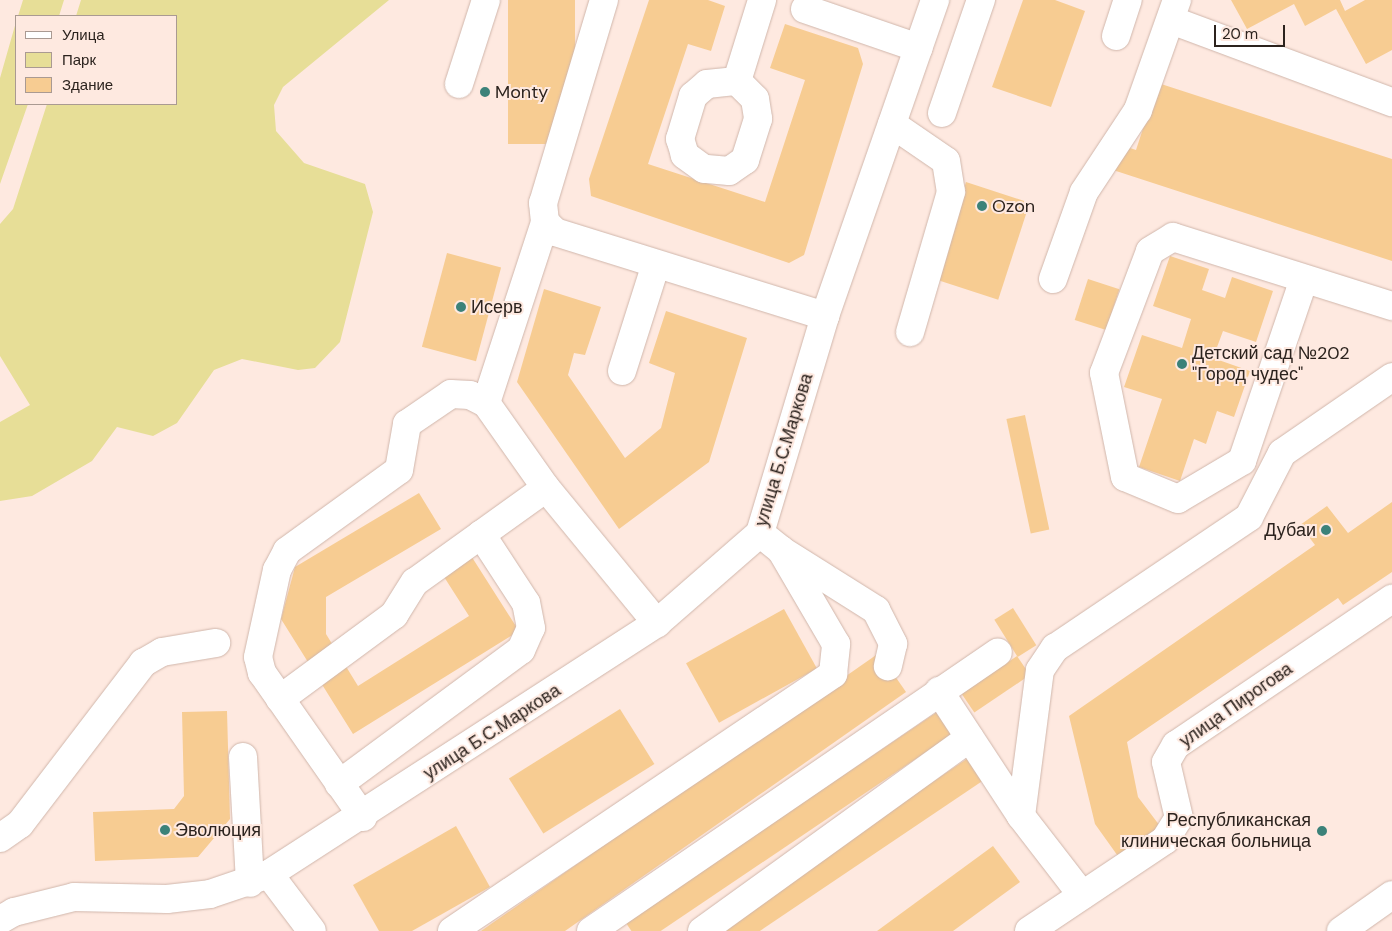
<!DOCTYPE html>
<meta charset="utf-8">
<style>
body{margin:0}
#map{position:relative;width:1392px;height:931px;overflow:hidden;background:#fee9e0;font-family:"DM Sans",sans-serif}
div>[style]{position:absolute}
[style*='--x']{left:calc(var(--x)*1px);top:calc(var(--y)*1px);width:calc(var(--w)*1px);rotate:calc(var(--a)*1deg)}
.green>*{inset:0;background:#e7de97}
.building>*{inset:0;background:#f7cc92;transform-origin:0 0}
.roads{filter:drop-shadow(0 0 1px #d0b6ab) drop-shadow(0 0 1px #d0b6ab)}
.minor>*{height:28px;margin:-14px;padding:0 14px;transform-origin:14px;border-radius:14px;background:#fff}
.dots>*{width:14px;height:14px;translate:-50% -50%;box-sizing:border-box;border:2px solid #fee9e0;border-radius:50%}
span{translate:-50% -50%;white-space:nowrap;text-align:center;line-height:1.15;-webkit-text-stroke:4px #fee9e0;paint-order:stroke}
.poi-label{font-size:18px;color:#2c231e}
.left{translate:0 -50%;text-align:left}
.right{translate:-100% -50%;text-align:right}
.street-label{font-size:18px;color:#2c231e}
.legend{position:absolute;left:15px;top:15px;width:162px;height:90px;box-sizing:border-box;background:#fee9e0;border:1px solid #aa9a92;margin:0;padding:6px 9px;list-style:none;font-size:15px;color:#2c231e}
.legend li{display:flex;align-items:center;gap:10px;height:25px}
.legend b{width:25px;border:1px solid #aa9a92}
.scale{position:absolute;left:1214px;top:25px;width:71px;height:22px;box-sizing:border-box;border:2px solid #2c231e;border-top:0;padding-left:6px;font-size:15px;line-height:18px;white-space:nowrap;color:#2c231e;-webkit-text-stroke:4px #fee9e0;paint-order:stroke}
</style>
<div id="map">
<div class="green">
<div style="clip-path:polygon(23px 0,64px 0,59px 16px,18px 16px)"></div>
<div style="clip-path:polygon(81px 0,389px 0,283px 87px,274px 105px,276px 131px,304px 163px,365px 184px,373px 212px,340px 342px,315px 368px,298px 370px,242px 359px,214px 370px,177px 423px,153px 436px,117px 427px,92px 461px,32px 496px,0 501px,0 422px,30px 405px,0 356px,0 224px,13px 209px,47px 104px,176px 104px,176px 16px,76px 16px)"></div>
<div style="clip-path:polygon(16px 22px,16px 104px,28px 104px,0 184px,0 78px)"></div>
</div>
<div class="building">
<div style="left:508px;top:0;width:67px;height:144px"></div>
<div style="clip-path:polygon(649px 0,708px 0,725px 6px,711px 51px,688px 44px,648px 164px,765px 202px,805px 80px,770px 68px,785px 24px,858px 48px,863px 64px,804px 255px,789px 263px,591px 196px,589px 179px)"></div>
<div style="clip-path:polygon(1023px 0,1055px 0,1085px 11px,1051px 107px,992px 87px)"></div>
<div style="clip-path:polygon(1231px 0,1340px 0,1345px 11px,1365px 0,1392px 0,1392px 50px,1366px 64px,1336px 9px,1305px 26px,1294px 4px,1247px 29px)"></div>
<div style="clip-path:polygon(1158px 83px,1392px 159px,1392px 261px,1113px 170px,1121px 145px,1136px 150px)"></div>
<div style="left:966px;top:182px;width:67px;height:102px;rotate:18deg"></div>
<div style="left:447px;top:253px;width:56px;height:97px;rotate:15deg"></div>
<div style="clip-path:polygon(1170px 256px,1209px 269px,1202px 290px,1225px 298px,1232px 277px,1273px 291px,1256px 342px,1223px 331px,1213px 358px,1250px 371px,1234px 417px,1217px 411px,1206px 444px,1194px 439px,1180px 481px,1139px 467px,1162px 399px,1124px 387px,1142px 335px,1182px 348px,1191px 319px,1153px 306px)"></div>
<div style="left:1088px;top:279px;width:33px;height:43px;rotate:18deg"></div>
<div style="clip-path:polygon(544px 289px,601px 307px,585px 355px,574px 353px,568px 375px,625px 458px,661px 428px,675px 373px,649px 363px,666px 311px,747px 338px,709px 462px,619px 529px,517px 382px)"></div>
<div style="left:1025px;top:415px;width:117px;height:19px;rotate:78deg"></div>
<div style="clip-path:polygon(419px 493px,441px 529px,326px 597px,326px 634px,358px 686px,469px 616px,439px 569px,468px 551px,519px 631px,353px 734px,281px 619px,295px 567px)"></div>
<div style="clip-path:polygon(1392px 502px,1392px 572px,1343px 605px,1338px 598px,1127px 742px,1138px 797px,1163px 830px,1120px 859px,1095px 824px,1069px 716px,1315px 545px,1300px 525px,1327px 506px,1348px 533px)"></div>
<div style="left:1013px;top:608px;width:44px;height:22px;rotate:58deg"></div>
<div style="left:784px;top:609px;width:68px;height:112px;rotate:61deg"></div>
<div style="clip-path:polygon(879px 653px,906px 692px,565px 931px,481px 931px)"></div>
<div style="left:1017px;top:656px;width:23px;height:67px;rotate:56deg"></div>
<div style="left:943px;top:708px;width:27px;height:383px;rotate:56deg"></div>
<div style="left:620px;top:709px;width:65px;height:131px;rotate:58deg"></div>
<div style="clip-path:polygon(227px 711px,230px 819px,198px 857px,95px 861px,93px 812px,174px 809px,184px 796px,182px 712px)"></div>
<div style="left:974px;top:754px;width:27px;height:304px;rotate:56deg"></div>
<div style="clip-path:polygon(456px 826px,490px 887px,412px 931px,379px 931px,353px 885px)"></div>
<div style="clip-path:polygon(993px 846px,1020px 882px,953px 931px,877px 931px)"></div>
</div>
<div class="roads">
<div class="minor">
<div style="--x:604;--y:0;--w:212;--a:106.7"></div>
<div style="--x:543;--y:203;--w:19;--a:84"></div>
<div style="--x:545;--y:222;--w:14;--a:45"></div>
<div style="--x:555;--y:232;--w:283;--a:17.3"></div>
<div style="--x:805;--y:9;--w:120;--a:19"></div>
<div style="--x:1171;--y:20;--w:236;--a:20.4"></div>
<div style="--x:1116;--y:36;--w:38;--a:-72"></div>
<div style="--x:737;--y:81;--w:25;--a:45"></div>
<div style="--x:755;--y:99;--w:20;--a:81"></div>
<div style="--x:758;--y:119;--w:43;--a:107.6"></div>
<div style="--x:745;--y:160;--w:19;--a:145"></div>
<div style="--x:729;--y:171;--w:25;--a:-175"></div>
<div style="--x:704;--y:169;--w:24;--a:-144"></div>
<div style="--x:685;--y:155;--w:17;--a:-107"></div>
<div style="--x:680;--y:139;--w:45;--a:-73.2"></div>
<div style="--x:693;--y:96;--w:18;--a:-41"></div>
<div style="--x:707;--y:84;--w:30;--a:-6"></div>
<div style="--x:737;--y:81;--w:85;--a:-72.8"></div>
<div style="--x:459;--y:84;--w:88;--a:-72.2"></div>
<div style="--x:942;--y:113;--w:120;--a:-71"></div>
<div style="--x:892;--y:124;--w:65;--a:34.4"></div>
<div style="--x:946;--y:161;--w:31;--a:81"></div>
<div style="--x:951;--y:192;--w:146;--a:106.3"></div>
<div style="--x:1053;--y:279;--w:92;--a:-70.4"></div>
<div style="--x:1084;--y:192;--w:98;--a:-56.6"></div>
<div style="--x:1138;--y:110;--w:117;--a:-70.5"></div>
<div style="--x:1304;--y:279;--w:192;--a:108.8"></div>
<div style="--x:1242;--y:461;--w:74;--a:149.3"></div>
<div style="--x:1178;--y:499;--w:57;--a:-157.5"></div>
<div style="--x:1125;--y:477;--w:106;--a:-101.4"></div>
<div style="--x:1104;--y:373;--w:130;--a:-69.3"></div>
<div style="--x:1150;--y:251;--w:27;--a:-31"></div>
<div style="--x:1173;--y:237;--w:230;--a:17.5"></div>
<div style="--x:622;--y:371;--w:112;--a:-72.4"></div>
<div style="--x:486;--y:403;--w:190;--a:-71.9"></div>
<div style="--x:784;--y:552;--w:109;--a:32.2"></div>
<div style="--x:876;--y:610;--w:38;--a:63"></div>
<div style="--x:893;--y:644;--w:23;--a:103"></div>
<div style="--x:939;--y:691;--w:149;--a:56.7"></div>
<div style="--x:1021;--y:816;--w:100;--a:52.3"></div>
<div style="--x:280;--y:699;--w:142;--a:-36.4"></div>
<div style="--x:394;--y:615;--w:39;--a:-58"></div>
<div style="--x:415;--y:582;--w:161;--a:-35.7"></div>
<div style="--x:243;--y:757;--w:126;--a:86.8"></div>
<div style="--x:339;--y:784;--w:226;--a:-36.4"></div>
<div style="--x:521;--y:650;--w:24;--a:-66"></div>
<div style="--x:531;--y:628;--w:25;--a:-101"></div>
<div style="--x:526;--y:603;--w:82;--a:-123.1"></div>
<div style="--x:1021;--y:816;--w:147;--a:-82.6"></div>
<div style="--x:1040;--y:670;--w:27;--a:-56"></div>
<div style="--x:1055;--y:648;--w:234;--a:-34"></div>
<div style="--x:1249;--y:517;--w:72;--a:-62.7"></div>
<div style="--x:1282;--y:453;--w:134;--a:-34.6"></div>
<div style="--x:363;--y:817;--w:176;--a:-125"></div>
<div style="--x:262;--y:673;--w:16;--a:-104"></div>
<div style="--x:258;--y:657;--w:89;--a:-77.7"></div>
<div style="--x:277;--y:570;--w:21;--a:-62"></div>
<div style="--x:287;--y:551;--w:138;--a:-35.9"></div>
<div style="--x:399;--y:470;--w:47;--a:-80.1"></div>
<div style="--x:407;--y:424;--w:53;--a:-34.3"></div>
<div style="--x:451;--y:394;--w:19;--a:3"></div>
<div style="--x:470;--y:395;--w:18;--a:27"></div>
<div style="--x:486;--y:403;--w:104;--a:54.8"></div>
<div style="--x:546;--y:488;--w:175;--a:50.6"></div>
<div style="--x:0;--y:838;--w:24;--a:-35"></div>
<div style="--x:20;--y:824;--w:203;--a:-52.6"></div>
<div style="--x:143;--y:663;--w:22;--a:-30"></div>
<div style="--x:162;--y:652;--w:55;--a:-9.5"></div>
<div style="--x:269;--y:874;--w:71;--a:53"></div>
<div style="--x:0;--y:920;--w:16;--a:-30"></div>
<div style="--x:14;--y:912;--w:62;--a:-14"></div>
<div style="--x:74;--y:897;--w:93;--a:1.2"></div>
<div style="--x:167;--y:899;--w:43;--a:-6.6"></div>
<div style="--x:210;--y:894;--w:62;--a:-18.7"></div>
<div style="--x:269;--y:874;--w:462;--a:-32.9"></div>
<div style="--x:657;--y:623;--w:137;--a:-41.1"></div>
<div style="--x:760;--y:533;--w:227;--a:-73.3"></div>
<div style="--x:825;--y:316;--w:335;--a:-70.8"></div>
<div style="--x:452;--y:931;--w:460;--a:-34"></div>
<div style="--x:833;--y:674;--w:30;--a:-84"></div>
<div style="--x:836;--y:644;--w:109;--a:-120.3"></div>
<div style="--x:781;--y:550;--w:27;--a:-141"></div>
<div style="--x:591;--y:931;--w:493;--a:-34.4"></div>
<div style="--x:702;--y:931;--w:330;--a:-35.8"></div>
<div style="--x:1029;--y:931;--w:164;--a:-33.8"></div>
<div style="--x:1165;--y:840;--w:26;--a:-58"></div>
<div style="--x:1179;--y:818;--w:57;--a:-103.1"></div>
<div style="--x:1166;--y:762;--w:20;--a:-60"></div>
<div style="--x:1176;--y:745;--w:261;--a:-34.1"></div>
<div style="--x:1341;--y:931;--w:62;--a:-35.2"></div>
</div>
</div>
<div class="dots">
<div style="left:485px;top:92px;background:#3c8279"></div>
<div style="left:982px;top:206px;background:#3c8279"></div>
<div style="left:461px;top:307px;background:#3c8279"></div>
<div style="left:1182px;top:364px;background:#3c8279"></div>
<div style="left:1326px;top:530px;background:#3c8279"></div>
<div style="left:165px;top:830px;background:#3c8279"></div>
<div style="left:1322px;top:831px;background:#3c8279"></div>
</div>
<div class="poi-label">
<span class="left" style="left:495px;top:92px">Monty</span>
<span class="left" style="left:992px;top:206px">Ozon</span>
<span class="left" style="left:471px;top:307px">Исерв</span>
<span class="left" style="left:1192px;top:364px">Детский сад №202<br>"Город чудес"</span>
<span class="right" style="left:1316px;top:530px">Дубаи</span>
<span class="right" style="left:1311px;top:831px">Республиканская<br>клиническая больница</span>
<span class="left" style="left:175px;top:830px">Эволюция</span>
</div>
<div class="street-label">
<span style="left:784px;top:450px;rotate:-73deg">улица Б.С.Маркова</span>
<span style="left:1236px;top:705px;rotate:-35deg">улица Пирогова</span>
<span style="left:492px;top:732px;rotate:-33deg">улица Б.С.Маркова</span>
</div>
<ul class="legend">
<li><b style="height:6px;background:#fff"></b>Улица</li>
<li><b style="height:14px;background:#e7de97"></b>Парк</li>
<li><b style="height:14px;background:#f7cc92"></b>Здание</li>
</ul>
<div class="scale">20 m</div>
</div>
